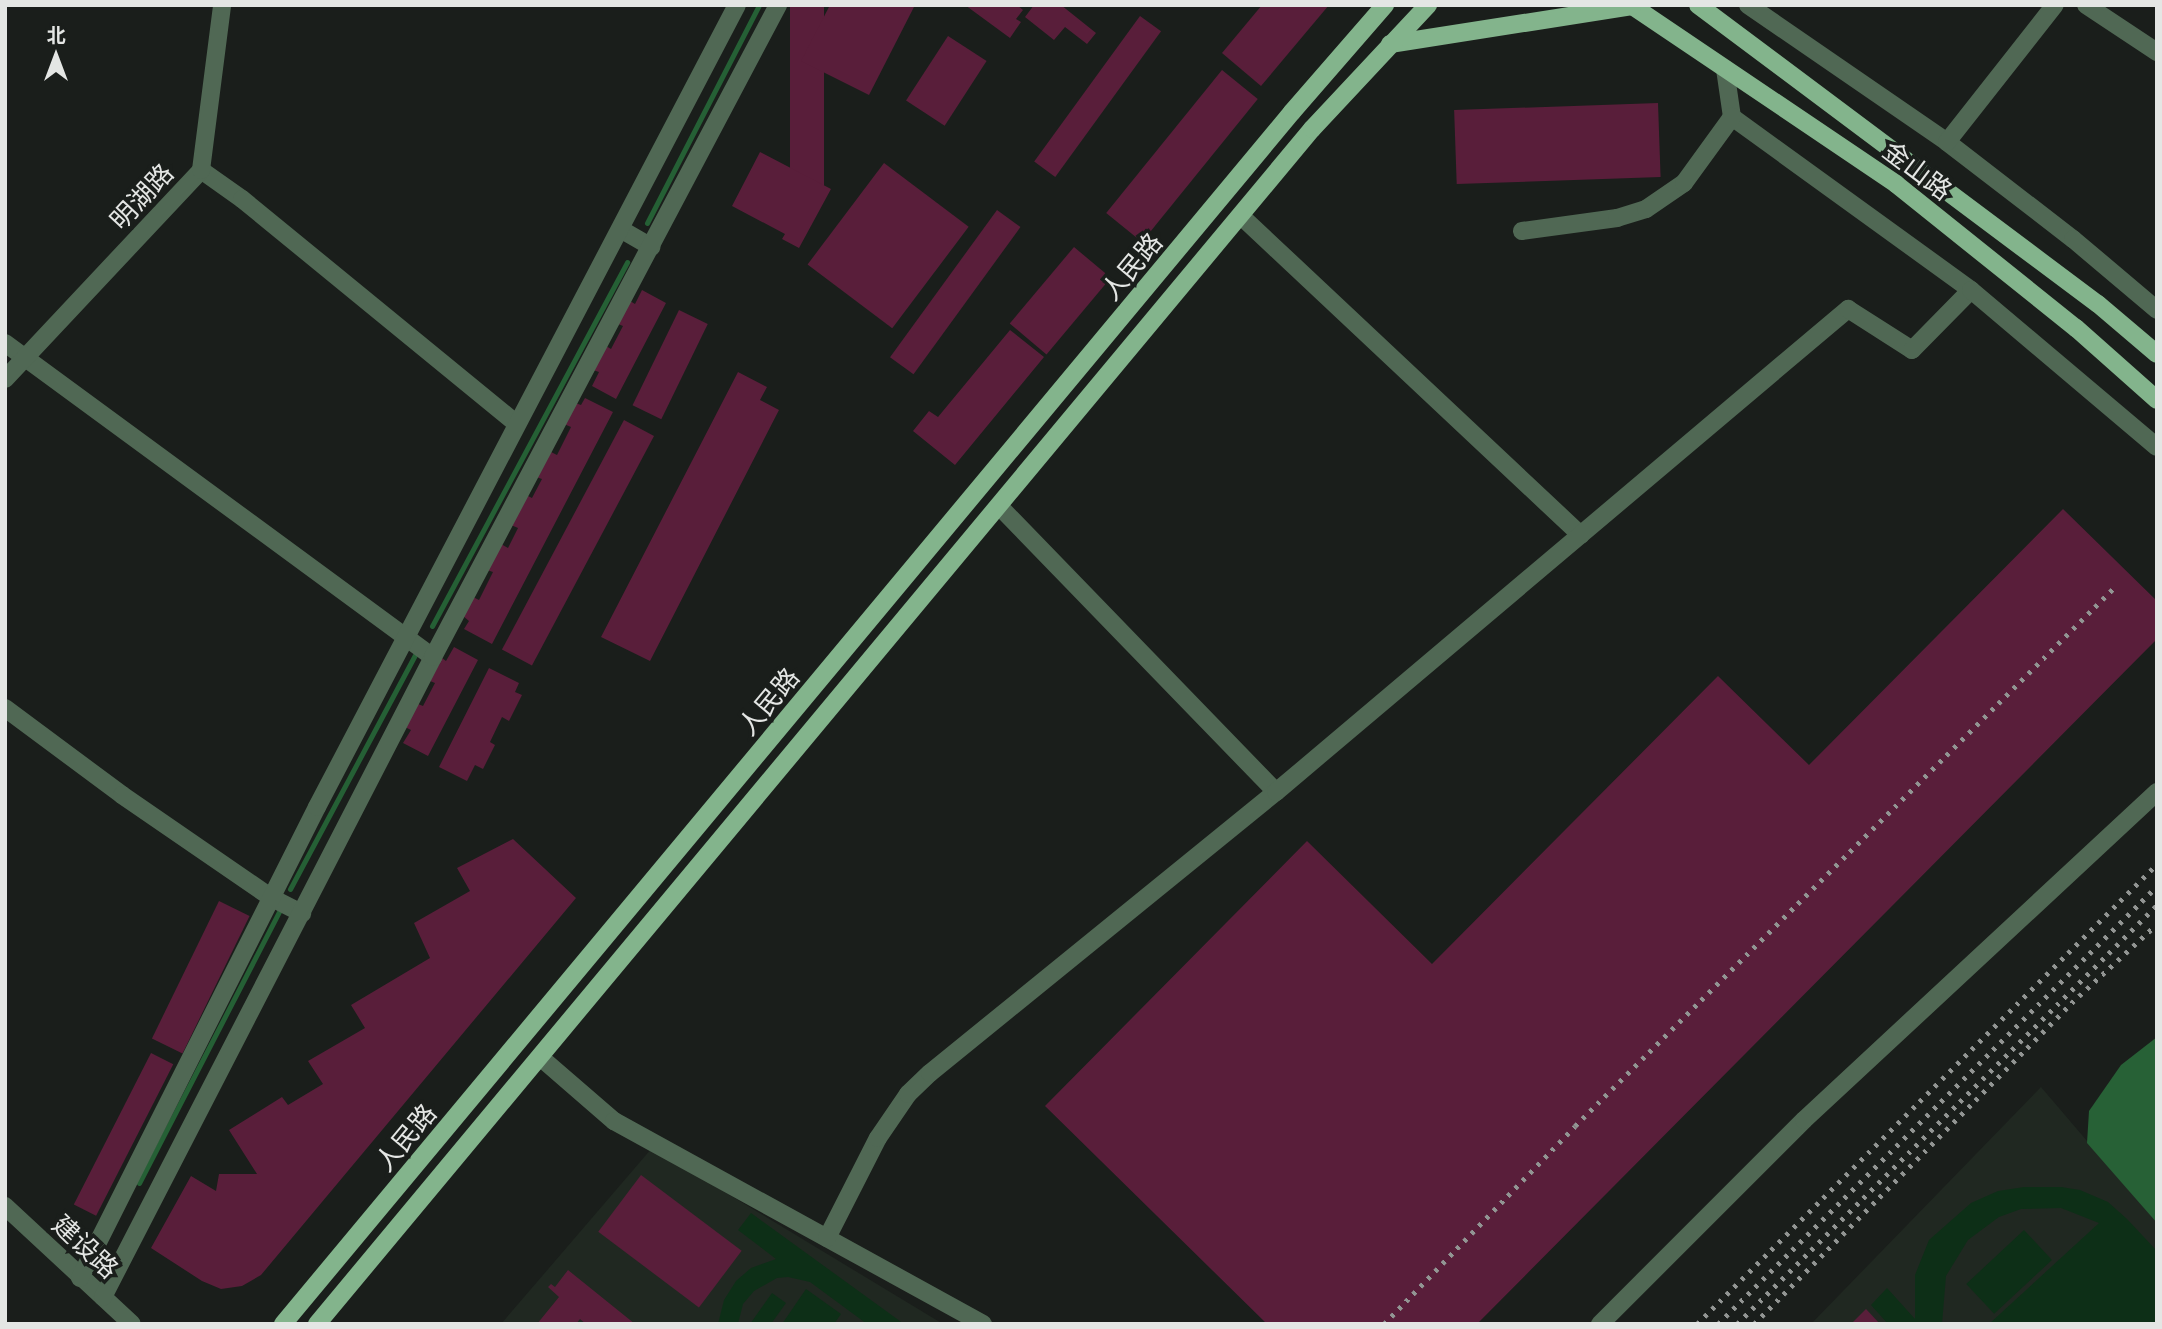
<!DOCTYPE html>
<meta charset="utf-8">
<style>
body{margin:0}
#map{position:relative;width:2162px;height:1329px;overflow:hidden;background:#1a1e1b;font-family:Commissioner,"Noto Sans SC",sans-serif}
div>[style]{position:absolute}
[style*='--x']{left:calc(var(--x)*1px);top:calc(var(--y)*1px);width:calc(var(--w)*1px);rotate:calc(var(--a)*1deg)}
.built>*{inset:0;background:#202821}
.green>*{inset:0;background:#0d2f17;transform-origin:0 0}
.forest>*{inset:0;background:#276136}
.stream>*{height:5px;margin:-2.5px;padding:0 2.5px;transform-origin:2.5px;border-radius:2.5px;background:#256035}
.building>*{inset:0;background:#591e3a;transform-origin:0 0}
.minor>*{height:18px;margin:-9px;padding:0 9px;transform-origin:9px;border-radius:9px;background:#506854}
.major>*{height:18px;margin:-9px;padding:0 9px;transform-origin:9px;border-radius:9px;background:#83b48c}
.rail>*{height:5px;margin-top:-2.5px;transform-origin:0;background:repeating-linear-gradient(90deg,#929593 0 3.5px,transparent 0 10.5px)}
span{translate:-50% -50%;white-space:nowrap;text-align:center;line-height:1.15;-webkit-text-stroke:7px #1a1e1b;paint-order:stroke}
.street-label{font-size:26px;color:#e4e6e4}
.frame{position:absolute;inset:0;border:7px solid #e4e6e4;pointer-events:none}
.north{position:absolute;left:21px;top:21px;width:70px;height:70px;-webkit-text-stroke:5px #1a1e1b;paint-order:stroke;rotate:0deg;font-size:19px;font-weight:700;line-height:28px;text-align:center;color:#e4e6e4}
.north::after{content:'';display:block;margin:auto;width:24px;height:32px;background:#e4e6e4;clip-path:polygon(50% 0,100% 100%,50% 72%,0 100%)}
</style>
<div id="map">
<div class="built">
<div style="clip-path:polygon(2041px 1087px,2157px 1223px,2157px 1324px,1811px 1324px)"></div>
<div style="clip-path:polygon(652px 1148px,943px 1324px,501px 1324px)"></div>
</div>
<div class="green">
<div style="clip-path:polygon(2024px 1187px,2061px 1187px,2080px 1190px,2108px 1202px,2127px 1219px,2157px 1251px,2157px 1324px,1989px 1324px,2099px 1223px,2061px 1208px,2021px 1209px,1999px 1217px,1968px 1240px,1946px 1276px,1942px 1324px,1888px 1324px,1871px 1305px,1887px 1288px,1915px 1319px,1915px 1275px,1929px 1240px,1971px 1203px,1998px 1191px)"></div>
<div style="clip-path:polygon(751px 1213px,904px 1324px,867px 1324px,810px 1282px,788px 1277px,777px 1278px,754px 1291px,743px 1304px,738px 1324px,718px 1324px,724px 1300px,736px 1281px,751px 1268px,776px 1259px,738px 1230px)"></div>
<div style="left:2024px;top:1230px;width:41px;height:79px;rotate:47deg"></div>
<div style="clip-path:polygon(806px 1289px,841px 1314px,834px 1324px,782px 1324px)"></div>
<div style="clip-path:polygon(772px 1293px,786px 1303px,771px 1324px,750px 1324px)"></div>
</div>
<div class="forest">
<div style="clip-path:polygon(2157px 1037px,2157px 1223px,2087px 1143px,2089px 1111px,2121px 1065px)"></div>
</div>
<div class="stream">
<div style="--x:647;--y:223;--w:245;--a:-62.8"></div>
<div style="--x:432;--y:626;--w:413;--a:-61.8"></div>
<div style="--x:290;--y:889;--w:265;--a:-61.9"></div>
<div style="--x:139;--y:1183;--w:309;--a:-62.7"></div>
</div>
<div class="building">
<div style="left:790px;top:5px;width:34px;height:196px"></div>
<div style="clip-path:polygon(830px 5px,915px 5px,869px 95px,801px 61px)"></div>
<div style="clip-path:polygon(965px 5px,1017px 5px,1023px 10px,1016px 19px,1021px 22px,1010px 38px)"></div>
<div style="clip-path:polygon(1034px 5px,1061px 5px,1096px 33px,1087px 44px,1065px 27px,1054px 40px,1025px 17px)"></div>
<div style="clip-path:polygon(1262px 5px,1329px 5px,1261px 86px,1222px 53px)"></div>
<div style="left:1140px;top:16px;width:26px;height:180px;rotate:36deg"></div>
<div style="left:948px;top:36px;width:46px;height:77px;rotate:33deg"></div>
<div style="left:1222px;top:70px;width:46px;height:184px;rotate:39deg"></div>
<div style="left:1658px;top:103px;width:74px;height:204px;rotate:88deg"></div>
<div style="clip-path:polygon(760px 152px,831px 189px,799px 248px,782px 239px,785px 234px,732px 206px)"></div>
<div style="left:884px;top:163px;width:106px;height:127px;rotate:37deg"></div>
<div style="left:997px;top:210px;width:29px;height:182px;rotate:36deg"></div>
<div style="left:1074px;top:247px;width:48px;height:100px;rotate:40deg"></div>
<div style="clip-path:polygon(642px 290px,666px 303px,616px 399px,592px 386px,599px 372px,593px 370px,606px 346px,611px 349px,623px 326px,618px 324px,630px 301px,635px 304px)"></div>
<div style="left:679px;top:310px;width:32px;height:106px;rotate:26deg"></div>
<div style="clip-path:polygon(1010px 330px,1044px 357px,955px 465px,913px 431px,929px 411px,938px 417px)"></div>
<div style="clip-path:polygon(738px 372px,767px 387px,760px 400px,779px 410px,650px 661px,601px 637px)"></div>
<div style="clip-path:polygon(585px 398px,613px 412px,492px 644px,464px 629px,469px 621px,463px 616px,473px 597px,479px 600px,493px 572px,487px 570px,501px 544px,508px 548px,518px 528px,511px 525px,526px 495px,532px 498px,542px 479px,536px 477px,549px 451px,557px 455px,571px 427px,564px 424px,575px 403px,581px 405px)"></div>
<div style="left:624px;top:420px;width:34px;height:260px;rotate:28deg"></div>
<div style="clip-path:polygon(2063px 509px,2157px 601px,2157px 639px,1477px 1324px,1267px 1324px,1045px 1106px,1307px 841px,1432px 964px,1718px 676px,1809px 765px)"></div>
<div style="clip-path:polygon(454px 647px,478px 660px,428px 756px,403px 743px,411px 730px,405px 727px,418px 704px,423px 706px,435px 683px,430px 681px,442px 658px,446px 661px)"></div>
<div style="clip-path:polygon(489px 668px,519px 683px,515px 692px,522px 695px,509px 721px,502px 717px,490px 742px,495px 745px,483px 769px,475px 765px,467px 781px,439px 767px)"></div>
<div style="clip-path:polygon(513px 839px,576px 898px,261px 1275px,242px 1286px,221px 1289px,202px 1281px,151px 1248px,191px 1176px,216px 1191px,219px 1174px,257px 1174px,229px 1130px,282px 1097px,288px 1105px,323px 1084px,308px 1061px,365px 1028px,351px 1005px,430px 958px,414px 923px,470px 891px,457px 868px)"></div>
<div style="left:219px;top:901px;width:34px;height:153px;rotate:26deg"></div>
<div style="left:151px;top:1053px;width:25px;height:170px;rotate:27deg"></div>
<div style="left:641px;top:1175px;width:126px;height:71px;rotate:37deg"></div>
<div style="clip-path:polygon(568px 1270px,635px 1324px,586px 1324px,580px 1319px,576px 1324px,537px 1324px,559px 1297px,548px 1287px,551px 1284px,555px 1287px)"></div>
<div style="clip-path:polygon(1866px 1309px,1880px 1324px,1851px 1324px)"></div>
</div>
<div class="minor">
<div style="--x:1748;--y:5;--w:242;--a:34.5"></div>
<div style="--x:1947;--y:142;--w:159;--a:37.6"></div>
<div style="--x:2073;--y:239;--w:110;--a:40.2"></div>
<div style="--x:2086;--y:5;--w:85;--a:33.5"></div>
<div style="--x:1725;--y:69;--w:49;--a:81.7"></div>
<div style="--x:1732;--y:117;--w:295;--a:35.9"></div>
<div style="--x:1947;--y:142;--w:174;--a:-51.8"></div>
<div style="--x:201;--y:170;--w:50;--a:35.3"></div>
<div style="--x:242;--y:199;--w:355;--a:39.3"></div>
<div style="--x:1241;--y:216;--w:466;--a:43.2"></div>
<div style="--x:622;--y:230;--w:34;--a:30"></div>
<div style="--x:1522;--y:231;--w:96;--a:-7.8"></div>
<div style="--x:1617;--y:218;--w:30;--a:-17"></div>
<div style="--x:1646;--y:209;--w:46;--a:-34.4"></div>
<div style="--x:1684;--y:183;--w:82;--a:-54"></div>
<div style="--x:5;--y:343;--w:531;--a:36.27"></div>
<div style="--x:5;--y:379;--w:287;--a:-46.8"></div>
<div style="--x:201;--y:170;--w:166;--a:-82.7"></div>
<div style="--x:999;--y:506;--w:398;--a:45.9"></div>
<div style="--x:5;--y:708;--w:146;--a:36.6"></div>
<div style="--x:122;--y:795;--w:182;--a:34.5"></div>
<div style="--x:272;--y:898;--w:34;--a:27"></div>
<div style="--x:540;--y:1057;--w:98;--a:40.9"></div>
<div style="--x:614;--y:1121;--w:421;--a:28.8"></div>
<div style="--x:5;--y:1206;--w:173;--a:42.9"></div>
<div style="--x:827;--y:1238;--w:112;--a:-63"></div>
<div style="--x:878;--y:1138;--w:53;--a:-55.7"></div>
<div style="--x:908;--y:1094;--w:30;--a:-44"></div>
<div style="--x:930;--y:1073;--w:446;--a:-39.1"></div>
<div style="--x:1276;--y:792;--w:749;--a:-40.18"></div>
<div style="--x:1848;--y:309;--w:76;--a:32.6"></div>
<div style="--x:1912;--y:350;--w:84;--a:-45.5"></div>
<div style="--x:1971;--y:290;--w:243;--a:40.2"></div>
<div style="--x:80;--y:1278;--w:527;--a:-63.29"></div>
<div style="--x:317;--y:807;--w:905;--a:-62.36"></div>
<div style="--x:103;--y:1297;--w:720;--a:-62.72"></div>
<div style="--x:433;--y:657;--w:738;--a:-62.11"></div>
<div style="--x:1600;--y:1324;--w:288;--a:-45"></div>
<div style="--x:1804;--y:1120;--w:482;--a:-42.9"></div>
</div>
<div class="major">
<div style="--x:1631;--y:5;--w:320;--a:34"></div>
<div style="--x:1896;--y:184;--w:231;--a:38.7"></div>
<div style="--x:2076;--y:328;--w:108;--a:41.6"></div>
<div style="--x:1698;--y:5;--w:499;--a:36.8"></div>
<div style="--x:2098;--y:304;--w:77;--a:40.3"></div>
<div style="--x:1390;--y:44;--w:245;--a:-8.9"></div>
<div style="--x:283;--y:1324;--w:1577;--a:-50.22"></div>
<div style="--x:1292;--y:112;--w:142;--a:-49"></div>
<div style="--x:317;--y:1324;--w:1555;--a:-50.22"></div>
<div style="--x:1312;--y:129;--w:170;--a:-46.9"></div>
</div>
<div class="rail">
<div style="--x:1384;--y:1324;--w:275;--a:-46"></div>
<div style="--x:1575;--y:1126;--w:766;--a:-44.95"></div>
<div style="--x:1697;--y:1324;--w:651;--a:-45"></div>
<div style="--x:1718;--y:1324;--w:620;--a:-44.93"></div>
<div style="--x:1737;--y:1324;--w:593;--a:-44.93"></div>
<div style="--x:1754;--y:1324;--w:462;--a:-45.3"></div>
<div style="--x:2079;--y:996;--w:106;--a:-42.7"></div>
</div>
<div class="street-label">
<span style="left:1918px;top:170px;rotate:37deg">金山路</span>
<span style="left:141px;top:196px;rotate:-47deg">明湖路</span>
<span style="left:1131px;top:266px;rotate:-50deg">人民路</span>
<span style="left:768px;top:701px;rotate:-50deg">人民路</span>
<span style="left:405px;top:1137px;rotate:-50deg">人民路</span>
<span style="left:86px;top:1246px;rotate:43deg">建设路</span>
</div>
<div class="frame"></div>
<div class="north">北</div>
</div>
